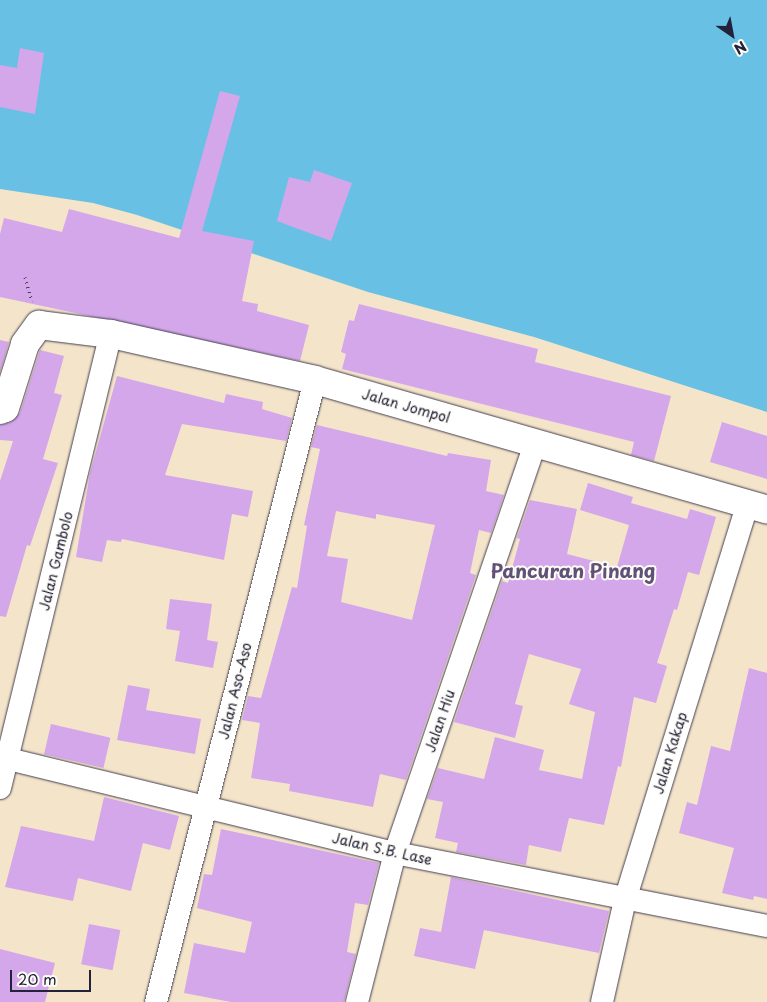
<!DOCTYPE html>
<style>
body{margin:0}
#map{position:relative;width:767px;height:1002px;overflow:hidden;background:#f4e4ca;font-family:"Playpen Sans",sans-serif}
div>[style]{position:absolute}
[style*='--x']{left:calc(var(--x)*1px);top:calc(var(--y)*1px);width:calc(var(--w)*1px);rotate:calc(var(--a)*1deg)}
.water>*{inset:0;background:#68c1e5}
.building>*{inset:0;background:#d4a7ea;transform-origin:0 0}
.path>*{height:3px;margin-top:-1.5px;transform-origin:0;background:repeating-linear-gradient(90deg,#423f50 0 1px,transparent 0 5px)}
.roads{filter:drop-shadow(0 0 1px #423f50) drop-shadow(0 0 1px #423f50)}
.street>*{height:22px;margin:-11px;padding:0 11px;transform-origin:11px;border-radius:11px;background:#fff}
.secondary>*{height:28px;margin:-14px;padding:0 14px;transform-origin:14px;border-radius:14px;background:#fff}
span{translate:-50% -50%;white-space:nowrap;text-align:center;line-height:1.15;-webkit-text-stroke:4px #fdfcf7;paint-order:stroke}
.street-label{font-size:14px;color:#22223b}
.district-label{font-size:19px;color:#605178;font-weight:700}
.north{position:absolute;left:707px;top:10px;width:50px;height:50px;-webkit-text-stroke:4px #fdfcf7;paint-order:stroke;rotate:147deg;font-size:14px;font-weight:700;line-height:20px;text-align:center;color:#22223b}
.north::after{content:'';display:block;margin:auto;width:18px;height:22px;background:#22223b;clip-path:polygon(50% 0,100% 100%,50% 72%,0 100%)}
.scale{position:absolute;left:10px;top:970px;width:81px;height:22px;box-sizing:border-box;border:2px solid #22223b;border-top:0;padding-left:6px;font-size:15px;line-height:18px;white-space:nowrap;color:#22223b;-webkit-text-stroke:4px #fdfcf7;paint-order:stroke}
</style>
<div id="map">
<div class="water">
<div style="clip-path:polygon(0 0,767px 0,767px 412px,534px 337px,368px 292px,137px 215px,93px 203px,0 189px)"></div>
</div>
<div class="building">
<div style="clip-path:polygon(20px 48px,44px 53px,35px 114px,0 107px,0 65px,17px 68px)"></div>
<div style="clip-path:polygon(220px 91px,240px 96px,202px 231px,254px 241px,242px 301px,258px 304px,257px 311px,309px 325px,300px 361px,0 297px,0 234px,4px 218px,62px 232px,69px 209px,179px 238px)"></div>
<div style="clip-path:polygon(314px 170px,352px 183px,331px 241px,277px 221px,289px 177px,310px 182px)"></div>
<div style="clip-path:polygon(359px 304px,538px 349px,535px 362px,671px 396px,654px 461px,631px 455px,634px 442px,342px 369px,346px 354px,341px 352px,349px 320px,354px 321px)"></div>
<div style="clip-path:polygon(0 340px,9px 342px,0 372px)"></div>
<div style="clip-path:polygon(40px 350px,64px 356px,54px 393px,62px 395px,43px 459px,58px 463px,30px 546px,27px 545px,6px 617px,0 616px,0 481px,13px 441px,0 440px,0 425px,11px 422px,20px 413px)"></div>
<div style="clip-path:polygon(117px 376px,224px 403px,226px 394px,263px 402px,262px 409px,292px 418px,286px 441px,182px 424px,165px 475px,253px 491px,248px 517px,232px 514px,224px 560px,122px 539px,121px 542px,107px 540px,102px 562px,76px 557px,90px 473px)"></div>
<div style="clip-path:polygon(722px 422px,767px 436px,767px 479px,710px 462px)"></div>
<div style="clip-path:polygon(evenodd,317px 425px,447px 456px,448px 453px,491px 460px,486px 491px,504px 495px,491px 533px,479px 530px,470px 573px,476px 575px,406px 780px,380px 774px,373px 807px,289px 791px,290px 784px,251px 778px,260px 723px,242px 720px,248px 696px,261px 698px,292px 587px,297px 588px,307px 526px,304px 525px,320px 449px,311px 447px,317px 425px,336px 511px,376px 519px,376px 514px,435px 525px,412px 620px,341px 602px,348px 559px,327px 556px,336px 511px)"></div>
<div style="clip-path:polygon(588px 483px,633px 497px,631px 503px,687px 519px,690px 509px,716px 517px,699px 575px,688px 572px,677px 610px,674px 609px,657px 663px,667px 666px,656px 703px,634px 697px,621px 767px,618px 766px,604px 825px,569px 818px,561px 852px,529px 845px,526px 865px,456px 852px,458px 843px,435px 838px,443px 802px,427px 799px,438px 768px,484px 779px,495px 737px,544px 750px,539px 770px,582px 779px,595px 712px,569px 704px,581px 669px,529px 654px,515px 704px,523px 706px,515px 738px,454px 722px,502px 581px,508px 583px,520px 539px,517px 538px,530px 500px,577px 509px,567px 554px,617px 567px,629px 525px,580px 510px)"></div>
<div style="clip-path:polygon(170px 599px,212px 604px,207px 640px,218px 642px,213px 668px,175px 661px,180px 631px,166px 629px)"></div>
<div style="clip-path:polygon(749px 668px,767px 673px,767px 899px,754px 896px,753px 900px,722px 893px,734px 848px,679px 833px,687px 802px,697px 805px,711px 746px,730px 751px)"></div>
<div style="clip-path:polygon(128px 685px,150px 689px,146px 710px,201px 719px,195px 754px,117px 740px)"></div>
<div style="left:51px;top:724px;width:61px;height:31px;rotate:13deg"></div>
<div style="clip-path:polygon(104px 797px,179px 816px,170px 850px,143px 843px,131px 891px,78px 878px,73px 901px,5px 887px,21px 826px,94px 841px)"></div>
<div style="clip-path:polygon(221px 829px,379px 863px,368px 905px,355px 903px,347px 952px,356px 954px,344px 1002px,231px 1002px,184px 993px,194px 943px,245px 953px,252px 922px,197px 908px,204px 874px,212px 875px)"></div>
<div style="clip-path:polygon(451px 877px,609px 911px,599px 953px,484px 930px,475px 969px,414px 956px,420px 928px,441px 932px)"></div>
<div style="left:89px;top:924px;width:32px;height:41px;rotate:11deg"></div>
<div style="clip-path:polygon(0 949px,55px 963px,45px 1002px,0 1002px)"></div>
</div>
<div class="path">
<div style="--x:25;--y:277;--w:25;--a:74"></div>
</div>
<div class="roads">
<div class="street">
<div style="--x:0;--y:757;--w:406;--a:13.7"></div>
<div style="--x:395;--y:853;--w:379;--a:11.1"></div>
<div style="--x:0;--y:788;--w:467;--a:-76.3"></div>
<div style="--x:156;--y:1002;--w:642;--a:-75.66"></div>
<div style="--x:357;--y:1002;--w:154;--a:-75.7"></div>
<div style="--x:395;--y:853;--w:432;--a:-71.1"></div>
<div style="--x:602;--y:1002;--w:105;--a:-77.3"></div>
<div style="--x:625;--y:900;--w:412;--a:-72.8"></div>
</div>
<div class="secondary">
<div style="--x:0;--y:410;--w:5;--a:-22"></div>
<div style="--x:5;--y:408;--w:67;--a:-72.6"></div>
<div style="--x:25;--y:344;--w:24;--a:-54"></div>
<div style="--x:39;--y:325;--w:73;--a:7.1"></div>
<div style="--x:111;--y:334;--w:209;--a:12.7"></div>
<div style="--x:315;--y:380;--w:470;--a:16"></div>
</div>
</div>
<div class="street-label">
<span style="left:406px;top:406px;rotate:16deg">Jalan Jompol</span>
<span style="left:56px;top:561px;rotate:-76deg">Jalan Gambolo</span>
<span style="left:235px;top:691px;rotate:-76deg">Jalan Aso-Aso</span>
<span style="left:440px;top:721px;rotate:-71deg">Jalan Hiu</span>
<span style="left:670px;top:753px;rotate:-73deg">Jalan Kakap</span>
<span style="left:382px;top:849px;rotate:13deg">Jalan S.B. Lase</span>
</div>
<div class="district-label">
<span style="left:573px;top:571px">Pancuran Pinang</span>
</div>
<div class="north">N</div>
<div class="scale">20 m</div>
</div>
